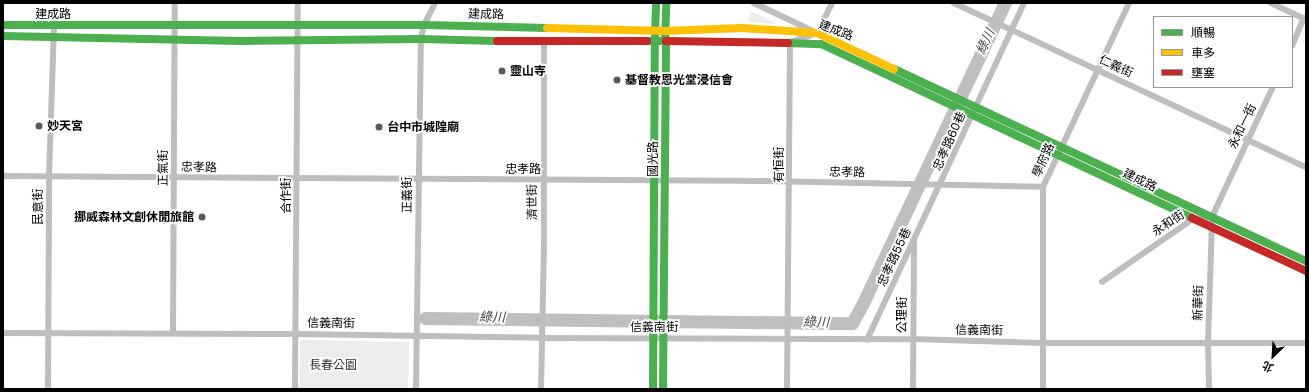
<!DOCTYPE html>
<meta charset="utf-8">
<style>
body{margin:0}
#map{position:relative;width:1309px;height:392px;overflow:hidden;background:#fff;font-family:Poppins,"Noto Sans TC",sans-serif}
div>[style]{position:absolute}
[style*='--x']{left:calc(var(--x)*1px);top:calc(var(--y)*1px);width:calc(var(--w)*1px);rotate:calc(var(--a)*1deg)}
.green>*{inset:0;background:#ececec;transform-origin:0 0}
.river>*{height:13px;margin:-6.5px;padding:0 6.5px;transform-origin:6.5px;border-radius:6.5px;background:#bfbfbf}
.street>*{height:5.5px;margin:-2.75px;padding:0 2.75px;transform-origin:2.75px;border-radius:2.75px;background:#bebebe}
.fast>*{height:8px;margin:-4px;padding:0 4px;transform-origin:4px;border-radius:4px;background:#4caf50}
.slow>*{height:8px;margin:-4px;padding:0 4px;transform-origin:4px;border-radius:4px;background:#ffc107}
.jam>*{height:8px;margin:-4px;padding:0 4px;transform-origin:4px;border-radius:4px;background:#c62828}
.dots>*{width:11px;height:11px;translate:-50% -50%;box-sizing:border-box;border:2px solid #fff;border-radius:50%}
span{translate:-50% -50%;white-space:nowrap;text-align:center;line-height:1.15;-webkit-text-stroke:3.5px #fff;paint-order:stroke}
.street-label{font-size:12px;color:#000}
.poi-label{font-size:12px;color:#000;font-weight:700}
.left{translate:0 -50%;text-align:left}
.right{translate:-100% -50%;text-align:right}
.park-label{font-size:12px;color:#333}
.water-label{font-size:13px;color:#444;font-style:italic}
.frame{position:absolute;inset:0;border:4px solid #000;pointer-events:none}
.legend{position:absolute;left:1153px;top:16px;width:140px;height:72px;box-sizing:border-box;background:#fff;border:1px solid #999;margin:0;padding:5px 7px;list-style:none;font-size:12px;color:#000}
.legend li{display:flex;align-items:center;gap:8px;height:20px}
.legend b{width:20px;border:1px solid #999}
.north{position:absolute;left:1253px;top:336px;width:40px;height:40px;-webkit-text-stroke:3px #fff;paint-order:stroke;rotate:205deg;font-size:11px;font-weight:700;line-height:16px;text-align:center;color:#000}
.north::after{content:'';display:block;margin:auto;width:14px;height:18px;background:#000;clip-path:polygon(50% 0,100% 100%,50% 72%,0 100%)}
</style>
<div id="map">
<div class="green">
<div style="clip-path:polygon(751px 11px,777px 24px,748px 22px)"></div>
<div style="left:300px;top:340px;width:109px;height:49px;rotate:1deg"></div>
</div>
<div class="river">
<div style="--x:425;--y:318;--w:427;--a:0.7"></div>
<div style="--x:852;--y:323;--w:23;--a:-61"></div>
<div style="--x:863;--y:303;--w:332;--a:-64.7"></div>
</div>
<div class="street">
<div style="--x:754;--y:3;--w:65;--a:25.4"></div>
<div style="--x:954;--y:3;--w:388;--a:25"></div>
<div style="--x:1271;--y:3;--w:38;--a:25"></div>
<div style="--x:817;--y:33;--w:34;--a:-63"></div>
<div style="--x:1292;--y:46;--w:30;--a:-67"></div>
<div style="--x:3;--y:176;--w:762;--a:0.38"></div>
<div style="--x:765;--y:181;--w:278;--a:1.2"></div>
<div style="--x:1102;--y:282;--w:111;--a:-34.7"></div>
<div style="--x:1193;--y:219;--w:19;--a:-6"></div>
<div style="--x:1212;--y:217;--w:144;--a:-64.9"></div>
<div style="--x:3;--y:333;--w:293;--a:0.2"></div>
<div style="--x:296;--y:334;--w:246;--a:0.9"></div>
<div style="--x:542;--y:338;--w:371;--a:0.2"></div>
<div style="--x:913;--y:339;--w:130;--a:1.8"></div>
<div style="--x:1043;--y:343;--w:263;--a:0"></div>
<div style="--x:173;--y:333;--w:330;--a:-89.7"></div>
<div style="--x:867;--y:340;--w:372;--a:-65"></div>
<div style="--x:48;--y:389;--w:212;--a:-89.7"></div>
<div style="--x:49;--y:177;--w:151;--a:-88.1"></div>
<div style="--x:295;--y:389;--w:386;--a:-89.6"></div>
<div style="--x:416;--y:389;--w:350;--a:-89.2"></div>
<div style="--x:421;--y:39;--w:14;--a:-78"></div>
<div style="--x:424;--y:25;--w:25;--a:-63"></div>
<div style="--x:541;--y:389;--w:142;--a:-88.8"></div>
<div style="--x:544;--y:247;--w:205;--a:-90"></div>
<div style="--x:787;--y:389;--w:347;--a:-89.5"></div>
<div style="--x:790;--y:42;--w:25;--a:-18"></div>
<div style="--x:913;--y:389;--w:146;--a:-89.6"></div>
<div style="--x:1043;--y:389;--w:202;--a:-90"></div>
<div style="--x:1043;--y:187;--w:203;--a:-64.9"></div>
<div style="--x:1209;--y:389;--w:46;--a:-91.2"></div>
<div style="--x:1208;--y:343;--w:120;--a:-88.1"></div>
</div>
<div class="fast">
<div style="--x:3;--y:25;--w:421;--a:0"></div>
<div style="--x:424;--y:25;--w:123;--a:1.4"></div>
<div style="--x:655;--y:35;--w:32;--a:-88"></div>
<div style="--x:3;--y:36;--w:238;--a:1.2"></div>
<div style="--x:241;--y:41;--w:180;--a:-0.6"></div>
<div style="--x:421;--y:39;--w:76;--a:1.5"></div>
<div style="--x:647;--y:41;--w:18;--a:0"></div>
<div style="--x:665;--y:41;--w:38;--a:-88"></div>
<div style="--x:788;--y:43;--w:33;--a:2"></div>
<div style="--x:821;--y:44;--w:410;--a:25.1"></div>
<div style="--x:894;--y:69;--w:455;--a:25"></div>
<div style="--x:653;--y:389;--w:348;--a:-89.7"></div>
<div style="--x:663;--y:389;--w:348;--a:-89.5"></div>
</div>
<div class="slow">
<div style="--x:547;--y:28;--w:118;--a:1.5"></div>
<div style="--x:665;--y:31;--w:77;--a:-2.2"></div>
<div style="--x:742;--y:28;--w:75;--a:3.8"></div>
<div style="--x:817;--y:33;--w:85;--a:25.1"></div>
</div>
<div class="jam">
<div style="--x:497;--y:41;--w:150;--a:0"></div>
<div style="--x:666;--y:41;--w:122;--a:0.9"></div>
<div style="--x:1192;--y:218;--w:126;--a:24.9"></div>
</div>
<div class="dots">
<div style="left:502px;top:71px;background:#595959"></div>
<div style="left:617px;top:80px;background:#595959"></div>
<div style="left:39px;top:126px;background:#595959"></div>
<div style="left:379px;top:127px;background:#595959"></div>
<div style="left:202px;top:217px;background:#595959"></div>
</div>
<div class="street-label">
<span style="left:53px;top:14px">建成路</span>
<span style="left:486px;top:14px;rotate:1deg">建成路</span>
<span style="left:836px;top:30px;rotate:21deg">建成路</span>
<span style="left:1116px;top:66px;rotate:25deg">仁義街</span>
<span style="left:1242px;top:126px;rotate:-64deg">永和一街</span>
<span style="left:949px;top:141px;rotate:-66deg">忠孝路60巷</span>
<span style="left:653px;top:159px;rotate:-90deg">國光路</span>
<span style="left:1043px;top:160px;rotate:-66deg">學府路</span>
<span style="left:779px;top:165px;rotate:-90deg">有恒街</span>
<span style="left:199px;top:167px;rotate:2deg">忠孝路</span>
<span style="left:163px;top:168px;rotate:-90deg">正氣街</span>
<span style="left:523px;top:169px">忠孝路</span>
<span style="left:847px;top:172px;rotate:1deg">忠孝路</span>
<span style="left:1140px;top:180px;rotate:26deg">建成路</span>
<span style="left:407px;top:195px;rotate:-90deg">正義街</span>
<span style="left:286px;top:196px;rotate:-90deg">合作街</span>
<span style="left:532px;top:202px;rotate:-91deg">濟世街</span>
<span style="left:38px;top:207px;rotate:-90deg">民意街</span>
<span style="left:1168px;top:223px;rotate:-33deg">永和街</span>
<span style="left:894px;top:257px;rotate:-65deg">忠孝路55巷</span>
<span style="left:1198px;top:303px;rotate:-89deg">新華街</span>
<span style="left:902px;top:315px;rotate:-90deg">公理街</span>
<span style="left:331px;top:323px;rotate:1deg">信義南街</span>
<span style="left:654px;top:327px">信義南街</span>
<span style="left:979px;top:330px;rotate:1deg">信義南街</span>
</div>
<div class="poi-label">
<span class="left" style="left:510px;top:71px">靈山寺</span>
<span class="left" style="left:625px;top:80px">基督教恩光堂浸信會</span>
<span class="left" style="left:47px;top:126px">妙天宮</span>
<span class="left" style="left:387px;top:127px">台中市城隍廟</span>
<span class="right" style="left:194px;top:217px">挪威森林文創休閒旅館</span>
</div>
<div class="park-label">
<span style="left:333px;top:365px">長春公園</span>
</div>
<div class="water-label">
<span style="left:986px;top:42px;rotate:-65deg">綠川</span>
<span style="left:492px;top:318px;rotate:1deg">綠川</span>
<span style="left:816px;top:323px;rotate:1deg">綠川</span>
</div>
<div class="frame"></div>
<ul class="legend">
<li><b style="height:5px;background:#4caf50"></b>順暢</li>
<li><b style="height:5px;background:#ffc107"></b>車多</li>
<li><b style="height:5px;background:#c62828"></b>壅塞</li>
</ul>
<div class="north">北</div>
</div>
